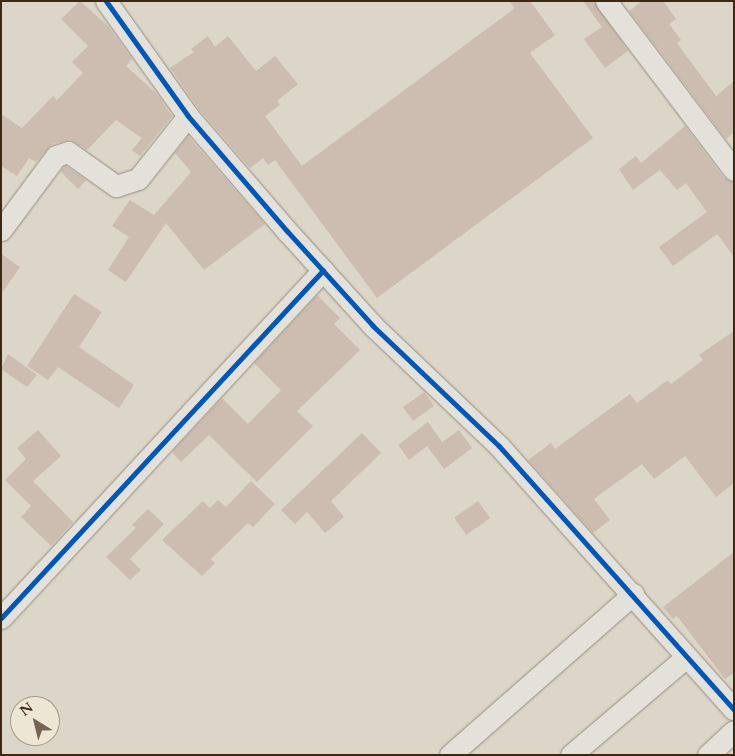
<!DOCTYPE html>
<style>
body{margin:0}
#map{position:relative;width:735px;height:756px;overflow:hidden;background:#dbd6c7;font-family:Cardo,serif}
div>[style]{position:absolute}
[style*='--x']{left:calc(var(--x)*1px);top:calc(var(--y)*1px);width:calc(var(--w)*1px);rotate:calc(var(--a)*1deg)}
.building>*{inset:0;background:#ccbdb0;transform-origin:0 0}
.roads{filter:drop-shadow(0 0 1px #948d82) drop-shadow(0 0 1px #948d82)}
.minor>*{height:21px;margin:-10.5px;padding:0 10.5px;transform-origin:10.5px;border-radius:10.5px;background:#e4e1da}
.cycleway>*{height:5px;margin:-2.5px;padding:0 2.5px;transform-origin:2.5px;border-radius:2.5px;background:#0057b8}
span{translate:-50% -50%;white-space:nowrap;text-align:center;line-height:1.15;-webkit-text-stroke:4px #ede6d5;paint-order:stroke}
.frame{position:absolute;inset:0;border:2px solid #3d2812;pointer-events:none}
.north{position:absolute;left:10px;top:696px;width:50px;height:50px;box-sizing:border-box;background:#ede6d5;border:1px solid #a79a87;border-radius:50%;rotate:324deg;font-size:14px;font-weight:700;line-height:20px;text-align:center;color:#3d2812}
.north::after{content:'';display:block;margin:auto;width:18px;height:22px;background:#746551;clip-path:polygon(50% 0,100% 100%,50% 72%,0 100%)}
</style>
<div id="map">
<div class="building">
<div style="clip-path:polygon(80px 1px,109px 27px,132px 59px,126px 66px,157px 94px,172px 116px,140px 156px,132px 150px,142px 138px,116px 120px,87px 150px,70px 140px,52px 144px,36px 162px,29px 158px,17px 176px,1px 166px,1px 114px,22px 128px,53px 96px,57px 100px,83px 73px,72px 62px,88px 46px,61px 19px)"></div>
<div style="clip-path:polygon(509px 1px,530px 1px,555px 35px,530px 53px,593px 138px,377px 298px,275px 160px,268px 165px,263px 158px,250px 168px,198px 108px,170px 68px,194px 52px,191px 49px,208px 36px,215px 47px,228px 36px,256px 71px,275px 56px,298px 84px,277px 101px,280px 105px,265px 116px,302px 166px,515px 8px)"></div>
<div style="clip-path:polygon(583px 1px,594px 1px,628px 51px,605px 68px,584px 39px,602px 27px)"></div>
<div style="clip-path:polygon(642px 1px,663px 1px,676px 19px,669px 24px,681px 40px,677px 43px,716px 96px,734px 81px,734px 132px,726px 139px,629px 11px)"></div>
<div style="clip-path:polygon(685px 126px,724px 178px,734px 182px,734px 257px,717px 234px,673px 266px,659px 247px,707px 212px,686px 183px,677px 190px,660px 170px,633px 190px,619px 169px,636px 156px,641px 163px)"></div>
<div style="clip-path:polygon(188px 136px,265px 224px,204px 270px,166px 223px,126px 282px,108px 270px,129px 237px,112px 226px,130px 200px,154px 215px,191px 172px,175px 153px)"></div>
<div style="clip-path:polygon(66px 166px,86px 180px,78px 189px,60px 171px)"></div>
<div style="clip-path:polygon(1px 254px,20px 267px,1px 294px)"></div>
<div style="clip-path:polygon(74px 294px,102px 312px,79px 347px,134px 385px,119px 408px,58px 367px,48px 380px,27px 366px)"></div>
<div style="clip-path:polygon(317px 295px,340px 318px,334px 324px,360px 350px,297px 411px,313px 426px,257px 482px,209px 435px,181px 462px,172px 452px,222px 398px,248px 424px,281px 390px,254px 363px)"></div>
<div style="clip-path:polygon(734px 331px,734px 483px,716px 497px,685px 456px,654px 479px,642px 464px,594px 499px,610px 520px,593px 533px,528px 460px,551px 443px,555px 449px,630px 394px,637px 403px,668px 380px,671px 384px,703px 360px,699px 355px)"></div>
<div style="clip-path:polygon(8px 354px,37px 375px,27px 387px,1px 369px)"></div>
<div style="left:424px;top:392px;width:17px;height:26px;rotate:54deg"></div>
<div style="clip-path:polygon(428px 422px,442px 442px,459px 430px,472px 448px,444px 469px,427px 446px,409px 460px,398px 445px)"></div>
<div style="clip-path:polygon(38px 430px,61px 456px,33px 481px,73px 522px,51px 546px,21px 517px,31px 506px,5px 480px,26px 459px,17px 448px)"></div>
<div style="clip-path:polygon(362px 433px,381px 453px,331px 501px,344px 517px,325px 533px,307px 512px,295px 524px,281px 510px)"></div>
<div style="clip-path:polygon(251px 481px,275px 504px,253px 527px,248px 523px,211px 559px,215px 563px,202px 576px,162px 540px,203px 501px,210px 508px,218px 500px,226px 507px)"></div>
<div style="left:478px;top:501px;width:21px;height:29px;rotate:55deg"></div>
<div style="clip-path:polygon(148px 509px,164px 524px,130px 559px,141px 570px,130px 580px,106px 557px,136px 528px,132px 525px)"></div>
<div style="clip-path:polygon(734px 552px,734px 673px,725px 679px,677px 616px,673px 619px,663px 607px)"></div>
</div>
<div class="roads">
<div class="minor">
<div style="--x:106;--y:1;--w:141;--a:54.5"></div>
<div style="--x:188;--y:116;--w:152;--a:49.3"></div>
<div style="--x:287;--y:231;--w:128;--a:47.8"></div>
<div style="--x:373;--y:326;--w:174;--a:43.6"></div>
<div style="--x:499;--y:446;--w:353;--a:48.3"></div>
<div style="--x:606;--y:1;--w:212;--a:52.9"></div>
<div style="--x:1;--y:230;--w:92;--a:-53.4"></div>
<div style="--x:56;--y:156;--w:13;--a:-18"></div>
<div style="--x:68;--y:152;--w:59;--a:35.3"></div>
<div style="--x:116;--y:186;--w:23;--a:-18"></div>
<div style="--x:138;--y:179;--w:80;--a:-51.6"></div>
<div style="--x:1;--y:618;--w:474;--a:-47.2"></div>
<div style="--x:450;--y:755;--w:244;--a:-41.3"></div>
<div style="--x:571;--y:755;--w:151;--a:-40.4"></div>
<div style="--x:708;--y:755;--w:35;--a:-43"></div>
</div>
</div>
<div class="cycleway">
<div style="--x:106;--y:1;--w:141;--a:54.5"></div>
<div style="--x:188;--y:116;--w:152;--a:49.3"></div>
<div style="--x:287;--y:231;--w:128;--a:47.8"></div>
<div style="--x:373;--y:326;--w:174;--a:43.6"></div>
<div style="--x:499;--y:446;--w:353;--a:48.3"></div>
<div style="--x:1;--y:618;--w:474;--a:-47.2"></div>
</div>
<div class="frame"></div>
<div class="north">N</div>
</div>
